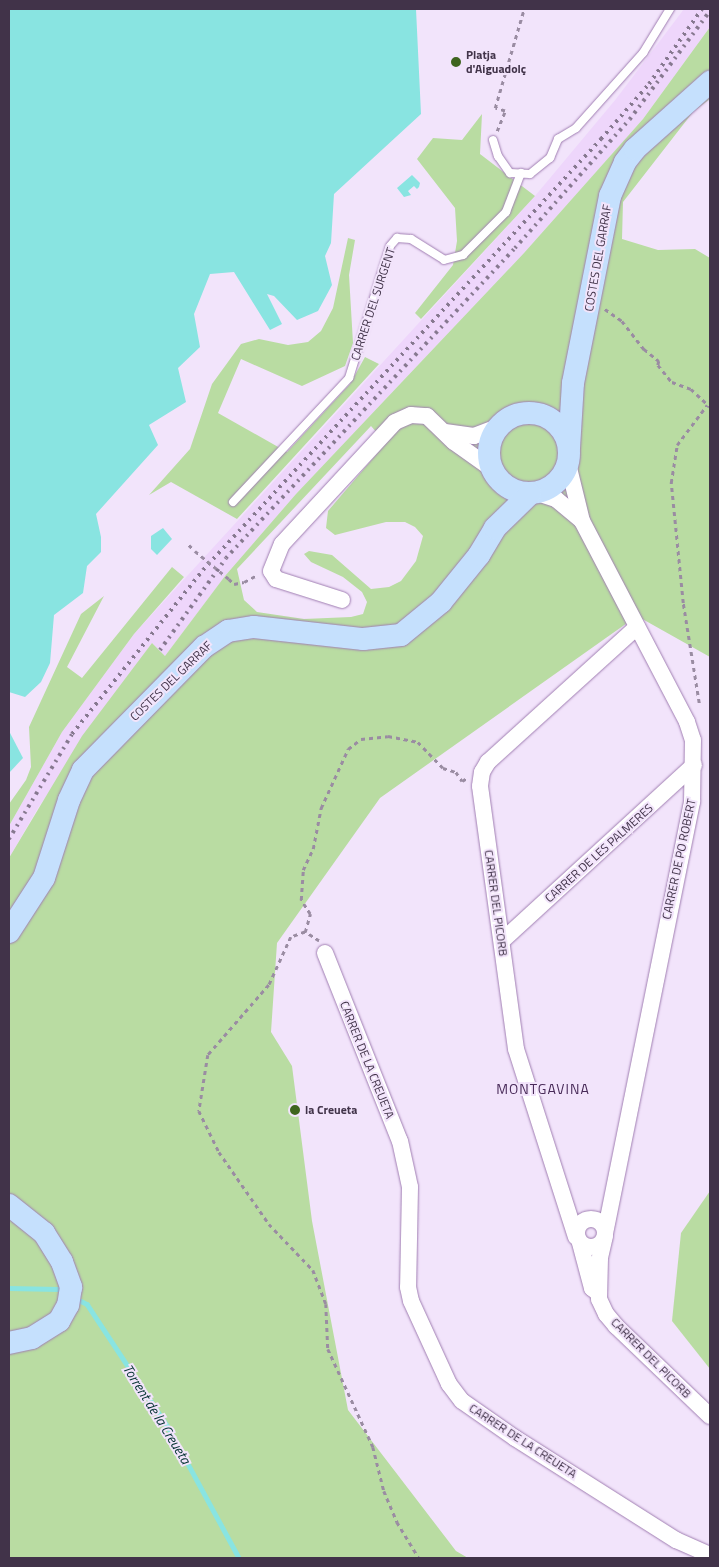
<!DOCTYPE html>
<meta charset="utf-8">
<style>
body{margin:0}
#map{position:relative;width:719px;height:1567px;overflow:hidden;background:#f2e4fb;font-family:"Titillium Web",sans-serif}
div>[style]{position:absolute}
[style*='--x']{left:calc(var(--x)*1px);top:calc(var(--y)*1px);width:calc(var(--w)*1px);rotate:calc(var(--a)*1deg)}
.built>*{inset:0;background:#eed6fb}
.green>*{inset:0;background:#b9dca2}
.water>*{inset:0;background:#89e4e1}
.stream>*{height:4.5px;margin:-2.25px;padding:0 2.25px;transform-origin:2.25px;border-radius:2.25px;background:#89e4e1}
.path>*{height:2.5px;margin-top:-1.25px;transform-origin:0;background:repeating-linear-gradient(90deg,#9a8ca2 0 4px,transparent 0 8px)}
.roads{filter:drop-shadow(0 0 1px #a07eb2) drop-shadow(0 0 1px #a07eb2)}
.lane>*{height:8px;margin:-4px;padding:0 4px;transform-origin:4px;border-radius:4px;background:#fff}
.street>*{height:16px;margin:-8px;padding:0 8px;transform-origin:8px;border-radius:8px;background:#fff}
.street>.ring{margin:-8px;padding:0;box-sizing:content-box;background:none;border:16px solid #fff;border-radius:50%}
.secondary>*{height:22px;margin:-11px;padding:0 11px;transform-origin:11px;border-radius:11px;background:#c5e0fd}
.secondary>.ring{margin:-11px;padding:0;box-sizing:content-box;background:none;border:22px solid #c5e0fd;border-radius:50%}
.rail>*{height:4px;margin-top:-2px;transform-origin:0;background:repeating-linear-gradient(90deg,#86788f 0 2.5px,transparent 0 7.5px)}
.path-bridge>*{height:2.5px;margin-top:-1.25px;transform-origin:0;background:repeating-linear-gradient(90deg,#9a8ca2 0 4px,transparent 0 8px)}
.dots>*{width:14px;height:14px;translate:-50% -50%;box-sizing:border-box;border:2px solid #f2e4fb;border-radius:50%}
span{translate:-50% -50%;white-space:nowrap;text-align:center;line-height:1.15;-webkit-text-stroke:4px #f2e4fb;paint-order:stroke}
.poi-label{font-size:12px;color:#413349;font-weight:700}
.left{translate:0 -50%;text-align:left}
.street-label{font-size:12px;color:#413349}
.neighbourhood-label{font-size:14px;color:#492b59;letter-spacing:1px}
.water-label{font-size:14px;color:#033231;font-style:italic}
.frame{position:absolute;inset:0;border:10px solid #413349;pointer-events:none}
</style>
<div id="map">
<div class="built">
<div style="clip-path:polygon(684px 9px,710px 9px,710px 27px,643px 119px,524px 253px,296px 494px,225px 576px,165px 656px,152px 643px,38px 808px,9px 858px,9px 826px,62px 732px,134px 634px,535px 196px,616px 99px)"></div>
</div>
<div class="green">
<div style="clip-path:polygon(evenodd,710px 27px,710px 99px,693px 112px,623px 202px,622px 239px,658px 250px,695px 249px,710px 258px,710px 657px,637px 616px,380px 798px,277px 943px,271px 1032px,292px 1066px,312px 1221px,348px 1410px,456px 1551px,468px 1558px,9px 1558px,9px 858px,82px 736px,152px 643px,165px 656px,225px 576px,296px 494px,524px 253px,643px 119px,710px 27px,371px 426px,386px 443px,328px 511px,326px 528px,335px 535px,386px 522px,405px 522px,415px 527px,423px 536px,416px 561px,401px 581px,389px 587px,371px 589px,332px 555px,309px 551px,304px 554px,311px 562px,343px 577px,362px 592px,367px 602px,363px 614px,351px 617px,304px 619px,257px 612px,244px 600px,237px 569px,371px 426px)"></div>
<div style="clip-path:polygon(482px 114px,480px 154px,535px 196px,421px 319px,415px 313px,453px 265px,457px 241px,455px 208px,417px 159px,433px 138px,462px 140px)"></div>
<div style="clip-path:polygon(348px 238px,355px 240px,349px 275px,353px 343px,345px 366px,302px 386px,241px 359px,218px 413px,287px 452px,350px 384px,365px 357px,379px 364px,237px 519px,171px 482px,149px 495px,190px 449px,212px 384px,241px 344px,259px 339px,288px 345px,308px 342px,321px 331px,333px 308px)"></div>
<div style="clip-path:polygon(172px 567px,184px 577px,134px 634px,62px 732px,9px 826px,9px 804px,26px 780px,31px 767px,29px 727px,81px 614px,104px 596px,67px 667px,82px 678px)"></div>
<div style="clip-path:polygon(710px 1191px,710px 1369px,672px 1321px,681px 1233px)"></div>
</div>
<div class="water">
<div style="clip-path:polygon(9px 9px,416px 9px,421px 114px,334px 194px,331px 243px,325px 256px,332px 285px,318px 311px,297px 320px,274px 296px,267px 294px,282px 324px,270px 330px,234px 272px,210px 274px,194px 314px,200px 347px,178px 368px,186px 402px,149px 425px,158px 445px,96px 514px,101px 537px,101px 552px,87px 566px,83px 593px,54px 615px,50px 663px,41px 682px,25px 697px,9px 692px)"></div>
<div style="clip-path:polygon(412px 175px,420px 183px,419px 187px,417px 189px,414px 186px,408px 191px,411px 195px,404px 197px,397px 188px)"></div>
<div style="clip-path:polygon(163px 528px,172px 539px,157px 555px,151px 549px,151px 536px)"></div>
<div style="clip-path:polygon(9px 731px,23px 758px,9px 773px)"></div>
</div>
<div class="stream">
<div style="--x:9;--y:1288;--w:49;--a:1.2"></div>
<div style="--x:81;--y:1301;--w:7;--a:27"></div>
<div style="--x:87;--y:1304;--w:147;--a:56.6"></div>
<div style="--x:168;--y:1427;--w:149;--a:61.5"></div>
</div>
<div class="path">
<div style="--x:497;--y:131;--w:22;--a:-68"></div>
<div style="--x:505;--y:111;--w:10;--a:-163"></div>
<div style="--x:495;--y:108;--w:103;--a:-73.7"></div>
<div style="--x:605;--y:309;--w:21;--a:35"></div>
<div style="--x:622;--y:321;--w:36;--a:52"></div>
<div style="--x:644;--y:349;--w:19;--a:39"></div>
<div style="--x:659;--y:361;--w:4;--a:104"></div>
<div style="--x:658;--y:365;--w:22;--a:51"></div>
<div style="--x:672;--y:382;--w:20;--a:20"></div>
<div style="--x:691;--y:389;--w:26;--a:43"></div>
<div style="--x:189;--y:545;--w:8;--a:45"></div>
<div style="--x:229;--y:579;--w:7;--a:45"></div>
<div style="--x:234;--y:584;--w:10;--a:-11"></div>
<div style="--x:244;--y:582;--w:15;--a:-28"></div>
<div style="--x:699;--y:703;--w:101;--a:-99.1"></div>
<div style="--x:683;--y:603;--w:121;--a:-95.7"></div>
<div style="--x:671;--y:483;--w:38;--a:-81"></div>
<div style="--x:677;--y:445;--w:50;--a:-53.1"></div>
<div style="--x:305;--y:932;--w:19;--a:-74"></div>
<div style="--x:310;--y:914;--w:17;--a:-123"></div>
<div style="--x:301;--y:900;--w:30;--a:-86"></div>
<div style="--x:303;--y:870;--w:23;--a:-65"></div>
<div style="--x:313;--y:849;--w:42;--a:-79"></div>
<div style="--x:321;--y:808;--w:65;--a:-65.4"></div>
<div style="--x:348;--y:749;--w:16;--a:-38"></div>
<div style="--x:361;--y:739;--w:27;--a:-6"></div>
<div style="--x:388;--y:736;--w:31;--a:11"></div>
<div style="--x:418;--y:742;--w:36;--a:46"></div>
<div style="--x:443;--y:768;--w:14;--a:17"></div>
<div style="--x:456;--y:772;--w:11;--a:56"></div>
<div style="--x:462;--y:781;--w:6;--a:-31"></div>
<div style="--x:319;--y:941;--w:17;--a:-147"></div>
<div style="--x:305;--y:932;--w:15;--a:160"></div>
<div style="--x:291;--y:937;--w:53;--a:114.6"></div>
<div style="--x:269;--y:985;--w:93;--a:131.1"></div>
<div style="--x:208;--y:1055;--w:57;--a:99.1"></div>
<div style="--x:199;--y:1111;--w:46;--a:64"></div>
<div style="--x:219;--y:1152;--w:88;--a:55.2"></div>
<div style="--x:269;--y:1224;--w:64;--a:46.3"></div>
<div style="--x:313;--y:1270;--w:36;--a:69"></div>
<div style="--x:326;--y:1304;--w:45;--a:87.5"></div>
<div style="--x:328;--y:1349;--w:108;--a:65.3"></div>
<div style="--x:373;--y:1447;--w:45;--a:76"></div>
<div style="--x:384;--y:1491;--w:34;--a:67"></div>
<div style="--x:397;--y:1522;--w:42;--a:58.6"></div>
</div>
<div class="roads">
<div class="lane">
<div style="--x:493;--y:140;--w:17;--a:73"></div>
<div style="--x:498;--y:156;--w:21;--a:55"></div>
<div style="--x:510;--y:173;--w:20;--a:3"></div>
<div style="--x:530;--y:174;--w:26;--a:-39"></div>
<div style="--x:550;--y:158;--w:21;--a:-67"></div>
<div style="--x:558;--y:139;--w:21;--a:-31"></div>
<div style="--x:576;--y:128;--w:101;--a:-48.2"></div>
<div style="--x:643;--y:53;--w:52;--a:-58.5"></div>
<div style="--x:233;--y:502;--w:170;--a:-46.9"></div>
<div style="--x:349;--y:378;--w:138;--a:-72.7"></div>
<div style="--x:390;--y:246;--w:11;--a:-49"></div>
<div style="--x:397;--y:238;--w:14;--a:4"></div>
<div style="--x:411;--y:239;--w:39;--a:32"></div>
<div style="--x:444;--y:260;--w:20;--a:-15"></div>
<div style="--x:463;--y:255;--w:61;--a:-45"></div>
<div style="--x:506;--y:212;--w:42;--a:-69"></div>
</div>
<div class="street">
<div style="--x:445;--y:432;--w:29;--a:8"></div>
<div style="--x:474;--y:436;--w:26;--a:-21"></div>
<div style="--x:568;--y:464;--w:59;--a:76.2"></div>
<div style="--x:582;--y:521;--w:227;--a:62.4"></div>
<div style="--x:687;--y:722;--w:19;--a:72"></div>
<div style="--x:693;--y:740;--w:62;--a:90.9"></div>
<div style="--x:692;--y:802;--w:439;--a:101.4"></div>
<div style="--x:537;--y:493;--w:20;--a:18"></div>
<div style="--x:556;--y:499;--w:31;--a:40"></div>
<div style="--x:342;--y:600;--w:69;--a:-162.3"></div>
<div style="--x:276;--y:579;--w:9;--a:-122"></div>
<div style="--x:271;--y:571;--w:29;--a:-68"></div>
<div style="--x:282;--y:544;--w:166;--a:-47.2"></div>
<div style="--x:395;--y:422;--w:17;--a:-24"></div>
<div style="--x:411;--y:415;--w:16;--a:4"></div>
<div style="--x:427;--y:416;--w:37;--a:44"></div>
<div style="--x:454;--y:442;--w:47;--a:35.4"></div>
<div style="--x:503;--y:940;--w:259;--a:-42.5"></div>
<div style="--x:325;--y:953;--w:202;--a:68.3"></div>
<div style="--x:400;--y:1141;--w:47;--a:77.7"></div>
<div style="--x:410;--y:1187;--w:100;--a:91.1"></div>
<div style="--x:408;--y:1287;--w:14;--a:78"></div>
<div style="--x:411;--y:1301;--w:91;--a:65.4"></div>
<div style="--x:449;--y:1384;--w:21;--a:53"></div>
<div style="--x:462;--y:1401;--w:65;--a:34.9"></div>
<div style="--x:515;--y:1438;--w:191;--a:32.4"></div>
<div style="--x:676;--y:1540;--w:37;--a:24"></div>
<div class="ring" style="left:577px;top:1219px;width:12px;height:12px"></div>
<div style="--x:605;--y:1236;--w:23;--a:103"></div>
<div style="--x:600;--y:1258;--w:41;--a:91.4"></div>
<div style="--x:599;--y:1299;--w:17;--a:65"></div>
<div style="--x:606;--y:1314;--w:16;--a:50"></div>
<div style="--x:616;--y:1326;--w:130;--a:43.8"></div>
<div style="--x:576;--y:1237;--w:197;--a:-107.7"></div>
<div style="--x:516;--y:1049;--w:265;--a:-97.8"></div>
<div style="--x:480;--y:786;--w:14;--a:-82"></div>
<div style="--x:482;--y:772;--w:12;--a:-59"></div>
<div style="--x:488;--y:762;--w:201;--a:-42.2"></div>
<div style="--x:580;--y:1243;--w:47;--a:75.1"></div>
<div style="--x:592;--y:1288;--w:8;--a:40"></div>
</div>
<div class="secondary">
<div class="ring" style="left:489px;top:413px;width:58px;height:58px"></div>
<div style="--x:569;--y:448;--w:65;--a:-86.5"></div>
<div style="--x:573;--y:383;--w:191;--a:-78.8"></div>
<div style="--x:610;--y:196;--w:37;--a:-66"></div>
<div style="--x:625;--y:162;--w:16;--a:-52"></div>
<div style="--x:635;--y:149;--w:101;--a:-41.8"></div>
<div style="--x:9;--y:932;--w:64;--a:-57.1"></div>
<div style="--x:44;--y:878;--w:82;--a:-72.2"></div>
<div style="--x:69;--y:800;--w:33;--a:-65"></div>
<div style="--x:83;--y:770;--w:173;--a:-45.5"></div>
<div style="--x:204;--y:647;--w:29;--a:-34"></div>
<div style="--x:228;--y:631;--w:26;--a:-9"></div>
<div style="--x:254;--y:627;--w:110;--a:6.3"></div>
<div style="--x:363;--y:639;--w:38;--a:-6"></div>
<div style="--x:401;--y:635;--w:52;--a:-39.5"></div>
<div style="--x:441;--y:602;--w:60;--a:-51"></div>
<div style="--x:479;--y:555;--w:31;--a:-59"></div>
<div style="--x:495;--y:528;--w:49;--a:-44.2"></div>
<div style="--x:9;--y:1205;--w:45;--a:38.7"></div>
<div style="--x:44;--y:1233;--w:34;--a:58"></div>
<div style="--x:62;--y:1262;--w:27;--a:70"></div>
<div style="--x:71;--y:1287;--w:18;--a:99"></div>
<div style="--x:68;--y:1305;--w:18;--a:119"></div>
<div style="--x:59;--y:1321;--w:32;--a:148"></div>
<div style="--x:32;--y:1338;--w:24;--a:168"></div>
</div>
</div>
<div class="rail">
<div style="--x:160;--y:650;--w:113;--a:-54.3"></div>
<div style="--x:226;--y:558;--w:424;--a:-47"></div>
<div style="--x:515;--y:248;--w:173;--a:-48.3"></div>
<div style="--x:630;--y:119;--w:134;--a:-53.5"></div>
<div style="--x:9;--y:839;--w:122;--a:-59"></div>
<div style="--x:72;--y:734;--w:210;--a:-51.4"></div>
<div style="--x:203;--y:570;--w:587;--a:-47.28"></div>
<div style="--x:601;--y:139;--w:73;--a:-48.9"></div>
<div style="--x:649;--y:84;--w:92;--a:-54.8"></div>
</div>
<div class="path-bridge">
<div style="--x:195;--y:551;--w:44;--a:39.5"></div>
</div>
<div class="dots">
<div style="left:456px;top:62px;background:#3e641e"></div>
<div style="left:295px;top:1110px;background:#3e641e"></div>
</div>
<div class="poi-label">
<span class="left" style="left:466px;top:62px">Platja<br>d'Aiguadolç</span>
<span class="left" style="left:305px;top:1110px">la Creueta</span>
</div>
<div class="street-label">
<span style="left:598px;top:258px;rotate:-80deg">COSTES DEL GARRAF</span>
<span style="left:373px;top:304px;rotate:-72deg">CARRER DEL SURGENT</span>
<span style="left:171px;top:681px;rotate:-44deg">COSTES DEL GARRAF</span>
<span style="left:599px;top:853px;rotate:-42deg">CARRER DE LES PALMERES</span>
<span style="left:679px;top:859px;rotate:-78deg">CARRER DE PO ROBERT</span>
<span style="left:496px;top:903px;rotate:82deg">CARRER DEL PICORB</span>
<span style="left:367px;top:1060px;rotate:68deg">CARRER DE LA CREUETA</span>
<span style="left:651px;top:1358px;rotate:45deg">CARRER DEL PICORB</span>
<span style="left:523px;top:1441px;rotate:33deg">CARRER DE LA CREUETA</span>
</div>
<div class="neighbourhood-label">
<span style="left:543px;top:1089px">MONTGAVINA</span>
</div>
<div class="water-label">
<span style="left:157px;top:1414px;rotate:58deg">Torrent de la Creueta</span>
</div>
<div class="frame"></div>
</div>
